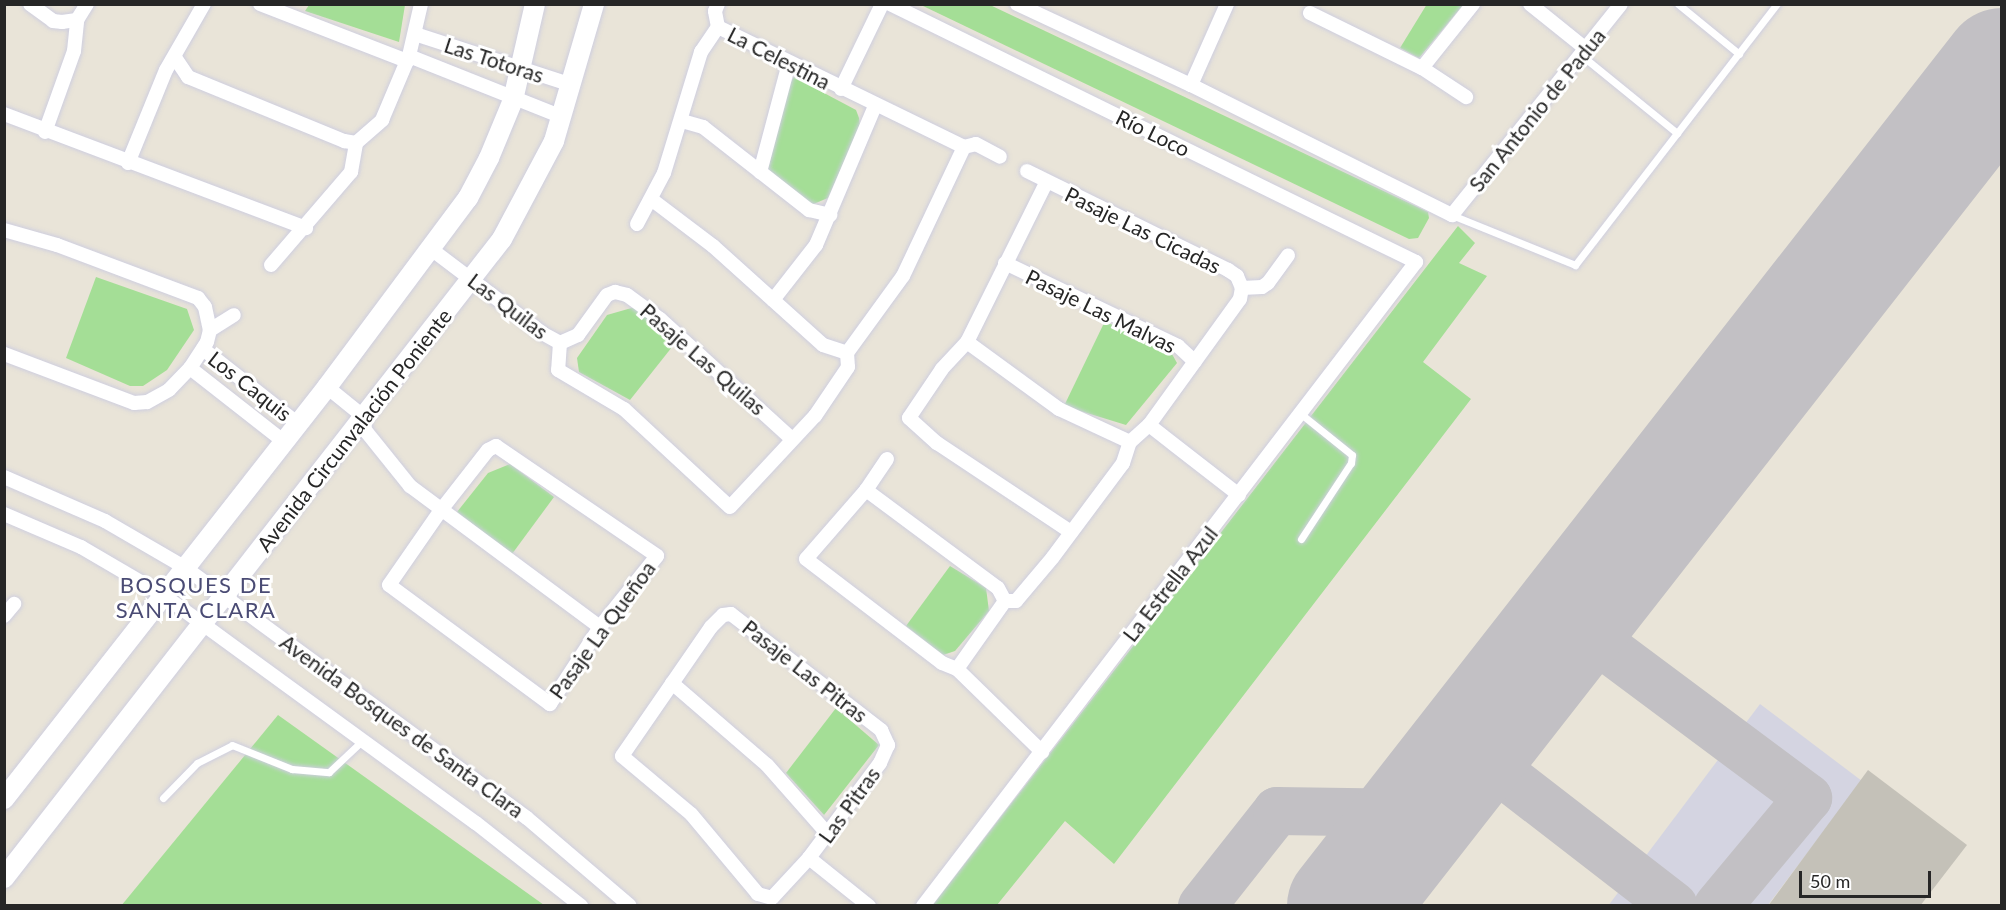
<!DOCTYPE html>
<meta charset="utf-8">
<style>
body{margin:0}
#map{position:relative;width:2006px;height:910px;overflow:hidden;background:#e9e4d8;font-family:Lato,sans-serif}
div>[style]{position:absolute}
[style*='--x']{left:calc(var(--x)*1px);top:calc(var(--y)*1px);width:calc(var(--w)*1px);rotate:calc(var(--a)*1deg)}
.airport>*{inset:0;background:#d4d4e1}
.green>*{inset:0;background:#a4de96}
.taxiway>*{height:48px;margin:-24px;padding:0 24px;transform-origin:24px;border-radius:24px;background:#c2c0c4}
.runway>*{height:118px;margin:-59px;padding:0 59px;transform-origin:59px;border-radius:59px;background:#c2c0c4}
.building>*{inset:0;background:#c4c1b8}
.roads{filter:drop-shadow(0 0 2px #cecedf) drop-shadow(0 0 2px #cecedf)}
.lane>*{height:7px;margin:-3.5px;padding:0 3.5px;transform-origin:3.5px;border-radius:3.5px;background:#fff}
.street>*{height:14px;margin:-7px;padding:0 7px;transform-origin:7px;border-radius:7px;background:#fff}
.secondary>*{height:20px;margin:-10px;padding:0 10px;transform-origin:10px;border-radius:10px;background:#fff}
span{translate:-50% -50%;white-space:nowrap;text-align:center;line-height:1.15;-webkit-text-stroke:6px #fff;paint-order:stroke}
.street-label{font-size:21px;color:#262626}
.neighbourhood-label{font-size:22px;color:#4a4b74;letter-spacing:1.5px}
.frame{position:absolute;inset:0;border:6px solid #262626;pointer-events:none}
.scale{position:absolute;left:1799px;top:871px;width:132px;height:27px;box-sizing:border-box;border:3px solid #262626;border-top:0;padding-left:8px;font-size:18px;line-height:21px;white-space:nowrap;color:#262626;-webkit-text-stroke:4px #fff;paint-order:stroke}
</style>
<div id="map">
<div class="airport">
<div style="clip-path:polygon(1760px 704px,1862px 781px,1768px 905px,1608px 906px)"></div>
</div>
<div class="green">
<div style="clip-path:polygon(1427px 4px,1463px 5px,1419px 58px,1400px 48px)"></div>
<div style="clip-path:polygon(309px 5px,405px 5px,399px 42px,305px 11px)"></div>
<div style="clip-path:polygon(921px 5px,990px 5px,1428px 212px,1429px 218px,1418px 238px,1409px 239px)"></div>
<div style="clip-path:polygon(794px 77px,856px 110px,859px 118px,860px 126px,828px 198px,811px 205px,768px 171px,784px 92px)"></div>
<div style="clip-path:polygon(1458px 226px,1475px 243px,1459px 263px,1487px 276px,1423px 362px,1471px 399px,1114px 864px,1065px 821px,997px 905px,932px 906px)"></div>
<div style="clip-path:polygon(96px 277px,187px 309px,194px 330px,167px 370px,143px 386px,130px 386px,66px 358px)"></div>
<div style="clip-path:polygon(635px 307px,676px 342px,630px 400px,579px 372px,577px 358px,607px 315px)"></div>
<div style="clip-path:polygon(1105px 321px,1172px 354px,1177px 363px,1126px 425px,1064px 406px)"></div>
<div style="clip-path:polygon(510px 464px,554px 497px,512px 554px,457px 512px,488px 473px)"></div>
<div style="clip-path:polygon(950px 566px,986px 588px,989px 611px,955px 651px,943px 655px,906px 626px)"></div>
<div style="clip-path:polygon(836px 708px,879px 745px,824px 815px,786px 773px)"></div>
<div style="clip-path:polygon(278px 715px,544px 905px,121px 906px)"></div>
</div>
<div class="taxiway">
<div style="--x:1588;--y:596;--w:47;--a:76.6"></div>
<div style="--x:1552;--y:641;--w:25;--a:-7"></div>
<div style="--x:1577;--y:638;--w:22;--a:10"></div>
<div style="--x:1599;--y:642;--w:261;--a:36.7"></div>
<div style="--x:1808;--y:798;--w:141;--a:129.8"></div>
<div style="--x:1486;--y:727;--w:34;--a:80"></div>
<div style="--x:1492;--y:760;--w:16;--a:52"></div>
<div style="--x:1453;--y:769;--w:35;--a:0"></div>
<div style="--x:1488;--y:769;--w:15;--a:16"></div>
<div style="--x:1502;--y:773;--w:217;--a:37.7"></div>
<div style="--x:1202;--y:906;--w:121;--a:-51.7"></div>
<div style="--x:1277;--y:811;--w:141;--a:0.8"></div>
</div>
<div class="runway">
<div style="--x:1346;--y:906;--w:1065;--a:-51.98"></div>
</div>
<div class="building">
<div style="clip-path:polygon(1868px 770px,1967px 845px,1920px 906px,1768px 906px)"></div>
</div>
<div class="roads">
<div class="lane">
<div style="--x:1678;--y:4;--w:79;--a:39.3"></div>
<div style="--x:1581;--y:55;--w:124;--a:39.1"></div>
<div style="--x:1452;--y:215;--w:133;--a:22.1"></div>
<div style="--x:1575;--y:265;--w:330;--a:-52.3"></div>
<div style="--x:1301;--y:539;--w:91;--a:-56.7"></div>
<div style="--x:1351;--y:463;--w:8;--a:-83"></div>
<div style="--x:1352;--y:455;--w:65;--a:-141.2"></div>
<div style="--x:163;--y:798;--w:49;--a:-45.8"></div>
<div style="--x:197;--y:763;--w:39;--a:-27"></div>
<div style="--x:232;--y:745;--w:65;--a:21.8"></div>
<div style="--x:292;--y:769;--w:37;--a:5"></div>
<div style="--x:329;--y:772;--w:47;--a:-43.3"></div>
</div>
<div class="street">
<div style="--x:30;--y:4;--w:29;--a:36"></div>
<div style="--x:53;--y:21;--w:9;--a:6"></div>
<div style="--x:62;--y:22;--w:15;--a:-8"></div>
<div style="--x:77;--y:20;--w:19;--a:-58"></div>
<div style="--x:260;--y:4;--w:158;--a:21.2"></div>
<div style="--x:890;--y:4;--w:586;--a:26.13"></div>
<div style="--x:1416;--y:262;--w:811;--a:127.44"></div>
<div style="--x:1017;--y:4;--w:192;--a:25"></div>
<div style="--x:1191;--y:85;--w:292;--a:26.5"></div>
<div style="--x:1452;--y:215;--w:270;--a:-51.3"></div>
<div style="--x:1530;--y:4;--w:72;--a:38.8"></div>
<div style="--x:1310;--y:13;--w:125;--a:26.2"></div>
<div style="--x:1422;--y:68;--w:53;--a:33.4"></div>
<div style="--x:718;--y:27;--w:274;--a:26"></div>
<div style="--x:964;--y:147;--w:12;--a:-14"></div>
<div style="--x:976;--y:144;--w:27;--a:28"></div>
<div style="--x:415;--y:34;--w:165;--a:18"></div>
<div style="--x:409;--y:56;--w:165;--a:21.7"></div>
<div style="--x:176;--y:59;--w:22;--a:56"></div>
<div style="--x:188;--y:77;--w:169;--a:22.3"></div>
<div style="--x:344;--y:141;--w:12;--a:9"></div>
<div style="--x:1422;--y:68;--w:82;--a:-51.4"></div>
<div style="--x:1191;--y:85;--w:89;--a:-66"></div>
<div style="--x:841;--y:89;--w:94;--a:-64.2"></div>
<div style="--x:4;--y:114;--w:323;--a:20.7"></div>
<div style="--x:682;--y:121;--w:22;--a:16"></div>
<div style="--x:703;--y:127;--w:135;--a:38.1"></div>
<div style="--x:809;--y:210;--w:22;--a:13"></div>
<div style="--x:45;--y:132;--w:86;--a:-70.3"></div>
<div style="--x:74;--y:51;--w:31;--a:-84"></div>
<div style="--x:356;--y:143;--w:35;--a:-41"></div>
<div style="--x:382;--y:120;--w:69;--a:-67.1"></div>
<div style="--x:409;--y:56;--w:53;--a:-77"></div>
<div style="--x:128;--y:163;--w:100;--a:-67.8"></div>
<div style="--x:166;--y:70;--w:76;--a:-60.1"></div>
<div style="--x:760;--y:172;--w:113;--a:-75.1"></div>
<div style="--x:1046;--y:183;--w:178;--a:116.4"></div>
<div style="--x:967;--y:342;--w:37;--a:133"></div>
<div style="--x:942;--y:369;--w:59;--a:124"></div>
<div style="--x:909;--y:418;--w:38;--a:42"></div>
<div style="--x:937;--y:443;--w:161;--a:33.6"></div>
<div style="--x:651;--y:199;--w:78;--a:37.2"></div>
<div style="--x:713;--y:246;--w:148;--a:42"></div>
<div style="--x:823;--y:345;--w:25;--a:18"></div>
<div style="--x:637;--y:224;--w:58;--a:-62.1"></div>
<div style="--x:664;--y:173;--w:127;--a:-73"></div>
<div style="--x:701;--y:52;--w:30;--a:-56"></div>
<div style="--x:718;--y:27;--w:16;--a:-101"></div>
<div style="--x:715;--y:11;--w:8;--a:-67"></div>
<div style="--x:4;--y:230;--w:55;--a:15.8"></div>
<div style="--x:57;--y:245;--w:151;--a:20.6"></div>
<div style="--x:198;--y:298;--w:11;--a:52"></div>
<div style="--x:205;--y:307;--w:24;--a:78"></div>
<div style="--x:210;--y:330;--w:12;--a:104"></div>
<div style="--x:207;--y:342;--w:31;--a:123"></div>
<div style="--x:190;--y:368;--w:30;--a:134"></div>
<div style="--x:169;--y:390;--w:25;--a:151"></div>
<div style="--x:147;--y:402;--w:13;--a:176"></div>
<div style="--x:134;--y:403;--w:139;--a:-159.3"></div>
<div style="--x:431;--y:249;--w:139;--a:37.1"></div>
<div style="--x:542;--y:333;--w:21;--a:29"></div>
<div style="--x:560;--y:343;--w:20;--a:-24"></div>
<div style="--x:578;--y:335;--w:49;--a:-54.1"></div>
<div style="--x:607;--y:295;--w:9;--a:-21"></div>
<div style="--x:615;--y:292;--w:12;--a:14"></div>
<div style="--x:627;--y:295;--w:41;--a:36"></div>
<div style="--x:660;--y:319;--w:178;--a:42.3"></div>
<div style="--x:1005;--y:263;--w:192;--a:25.6"></div>
<div style="--x:1178;--y:346;--w:23;--a:43"></div>
<div style="--x:271;--y:265;--w:123;--a:-49.3"></div>
<div style="--x:351;--y:172;--w:29;--a:-80"></div>
<div style="--x:1242;--y:288;--w:20;--a:-3"></div>
<div style="--x:1262;--y:287;--w:7;--a:-34"></div>
<div style="--x:1268;--y:283;--w:34;--a:-54"></div>
<div style="--x:773;--y:300;--w:70;--a:-52"></div>
<div style="--x:816;--y:245;--w:151;--a:-67"></div>
<div style="--x:210;--y:330;--w:28;--a:-32"></div>
<div style="--x:967;--y:342;--w:114;--a:36.1"></div>
<div style="--x:1059;--y:409;--w:78;--a:24.9"></div>
<div style="--x:560;--y:343;--w:27;--a:94"></div>
<div style="--x:558;--y:370;--w:77;--a:30.6"></div>
<div style="--x:624;--y:409;--w:144;--a:42.8"></div>
<div style="--x:730;--y:507;--w:125;--a:-47"></div>
<div style="--x:815;--y:416;--w:59;--a:-56"></div>
<div style="--x:848;--y:367;--w:14;--a:-94"></div>
<div style="--x:203;--y:349;--w:120;--a:38.2"></div>
<div style="--x:847;--y:353;--w:95;--a:-54"></div>
<div style="--x:903;--y:276;--w:143;--a:-64.7"></div>
<div style="--x:190;--y:368;--w:118;--a:38.1"></div>
<div style="--x:327;--y:387;--w:48;--a:39"></div>
<div style="--x:364;--y:417;--w:13;--a:86"></div>
<div style="--x:365;--y:430;--w:72;--a:51.2"></div>
<div style="--x:410;--y:486;--w:237;--a:36.6"></div>
<div style="--x:1149;--y:425;--w:114;--a:37.9"></div>
<div style="--x:496;--y:446;--w:195;--a:34.3"></div>
<div style="--x:657;--y:556;--w:91;--a:128.8"></div>
<div style="--x:600;--y:627;--w:92;--a:123"></div>
<div style="--x:550;--y:704;--w:200;--a:-143.5"></div>
<div style="--x:389;--y:585;--w:91;--a:-55.3"></div>
<div style="--x:441;--y:510;--w:76;--a:-51.9"></div>
<div style="--x:488;--y:450;--w:9;--a:-27"></div>
<div style="--x:887;--y:459;--w:37;--a:124"></div>
<div style="--x:866;--y:490;--w:91;--a:131"></div>
<div style="--x:806;--y:559;--w:171;--a:37.4"></div>
<div style="--x:942;--y:663;--w:16;--a:22"></div>
<div style="--x:957;--y:669;--w:119;--a:44.3"></div>
<div style="--x:4;--y:477;--w:110;--a:23.5"></div>
<div style="--x:105;--y:521;--w:91;--a:30.2"></div>
<div style="--x:184;--y:567;--w:425;--a:36.2"></div>
<div style="--x:527;--y:818;--w:135;--a:40.5"></div>
<div style="--x:866;--y:490;--w:164;--a:36.6"></div>
<div style="--x:998;--y:588;--w:15;--a:62"></div>
<div style="--x:4;--y:514;--w:84;--a:23.2"></div>
<div style="--x:81;--y:547;--w:95;--a:30.3"></div>
<div style="--x:163;--y:595;--w:387;--a:36.1"></div>
<div style="--x:476;--y:823;--w:134;--a:38.3"></div>
<div style="--x:1005;--y:601;--w:11;--a:0"></div>
<div style="--x:1016;--y:601;--w:57;--a:-49.9"></div>
<div style="--x:1053;--y:557;--w:117;--a:-53.3"></div>
<div style="--x:1123;--y:463;--w:22;--a:-72"></div>
<div style="--x:1130;--y:442;--w:25;--a:-42"></div>
<div style="--x:1149;--y:425;--w:155;--a:-54.2"></div>
<div style="--x:1240;--y:299;--w:11;--a:-80"></div>
<div style="--x:1242;--y:288;--w:13;--a:-113"></div>
<div style="--x:1237;--y:276;--w:11;--a:-146"></div>
<div style="--x:1228;--y:270;--w:224;--a:-153.8"></div>
<div style="--x:731;--y:614;--w:190;--a:37.7"></div>
<div style="--x:881;--y:730;--w:17;--a:65"></div>
<div style="--x:888;--y:745;--w:20;--a:114"></div>
<div style="--x:880;--y:763;--w:119;--a:126.8"></div>
<div style="--x:809;--y:858;--w:54;--a:132.8"></div>
<div style="--x:772;--y:898;--w:15;--a:-164"></div>
<div style="--x:758;--y:894;--w:104;--a:-129.9"></div>
<div style="--x:691;--y:814;--w:90;--a:-140"></div>
<div style="--x:622;--y:756;--w:157;--a:-55.4"></div>
<div style="--x:711;--y:627;--w:17;--a:-45"></div>
<div style="--x:723;--y:615;--w:8;--a:-7"></div>
<div style="--x:4;--y:616;--w:16;--a:-50"></div>
<div style="--x:957;--y:669;--w:83;--a:-54.8"></div>
<div style="--x:672;--y:683;--w:125;--a:40.8"></div>
<div style="--x:767;--y:765;--w:91;--a:48.6"></div>
<div style="--x:809;--y:858;--w:77;--a:38.7"></div>
</div>
<div class="secondary">
<div style="--x:4;--y:799;--w:524;--a:-51.9"></div>
<div style="--x:327;--y:387;--w:236;--a:-53.3"></div>
<div style="--x:468;--y:198;--w:45;--a:-62.3"></div>
<div style="--x:489;--y:158;--w:63;--a:-67.5"></div>
<div style="--x:513;--y:100;--w:98;--a:-77.1"></div>
<div style="--x:4;--y:878;--w:810;--a:-52.07"></div>
<div style="--x:502;--y:239;--w:111;--a:-62"></div>
<div style="--x:554;--y:141;--w:143;--a:-73.7"></div>
</div>
</div>
<div class="street-label">
<span style="left:779px;top:58px;rotate:27deg">La Celestina</span>
<span style="left:494px;top:60px;rotate:18deg">Las Totoras</span>
<span style="left:1537px;top:110px;rotate:-51deg">San Antonio de Padua</span>
<span style="left:1153px;top:133px;rotate:26deg">Río Loco</span>
<span style="left:1143px;top:230px;rotate:26deg">Pasaje Las Cicadas</span>
<span style="left:508px;top:306px;rotate:37deg">Las Quilas</span>
<span style="left:1101px;top:311px;rotate:26deg">Pasaje Las Malvas</span>
<span style="left:703px;top:359px;rotate:41deg">Pasaje Las Quilas</span>
<span style="left:250px;top:386px;rotate:38deg">Los Caquis</span>
<span style="left:354px;top:430px;rotate:-52deg">Avenida Circunvalación Poniente</span>
<span style="left:1170px;top:584px;rotate:-52deg">La Estrella Azul</span>
<span style="left:602px;top:630px;rotate:-54deg">Pasaje La Queñoa</span>
<span style="left:805px;top:671px;rotate:38deg">Pasaje Las Pitras</span>
<span style="left:402px;top:726px;rotate:36deg">Avenida Bosques de Santa Clara</span>
<span style="left:849px;top:805px;rotate:-54deg">Las Pitras</span>
</div>
<div class="neighbourhood-label">
<span style="left:196px;top:597px">BOSQUES DE<br>SANTA CLARA</span>
</div>
<div class="frame"></div>
<div class="scale">50 m</div>
</div>
